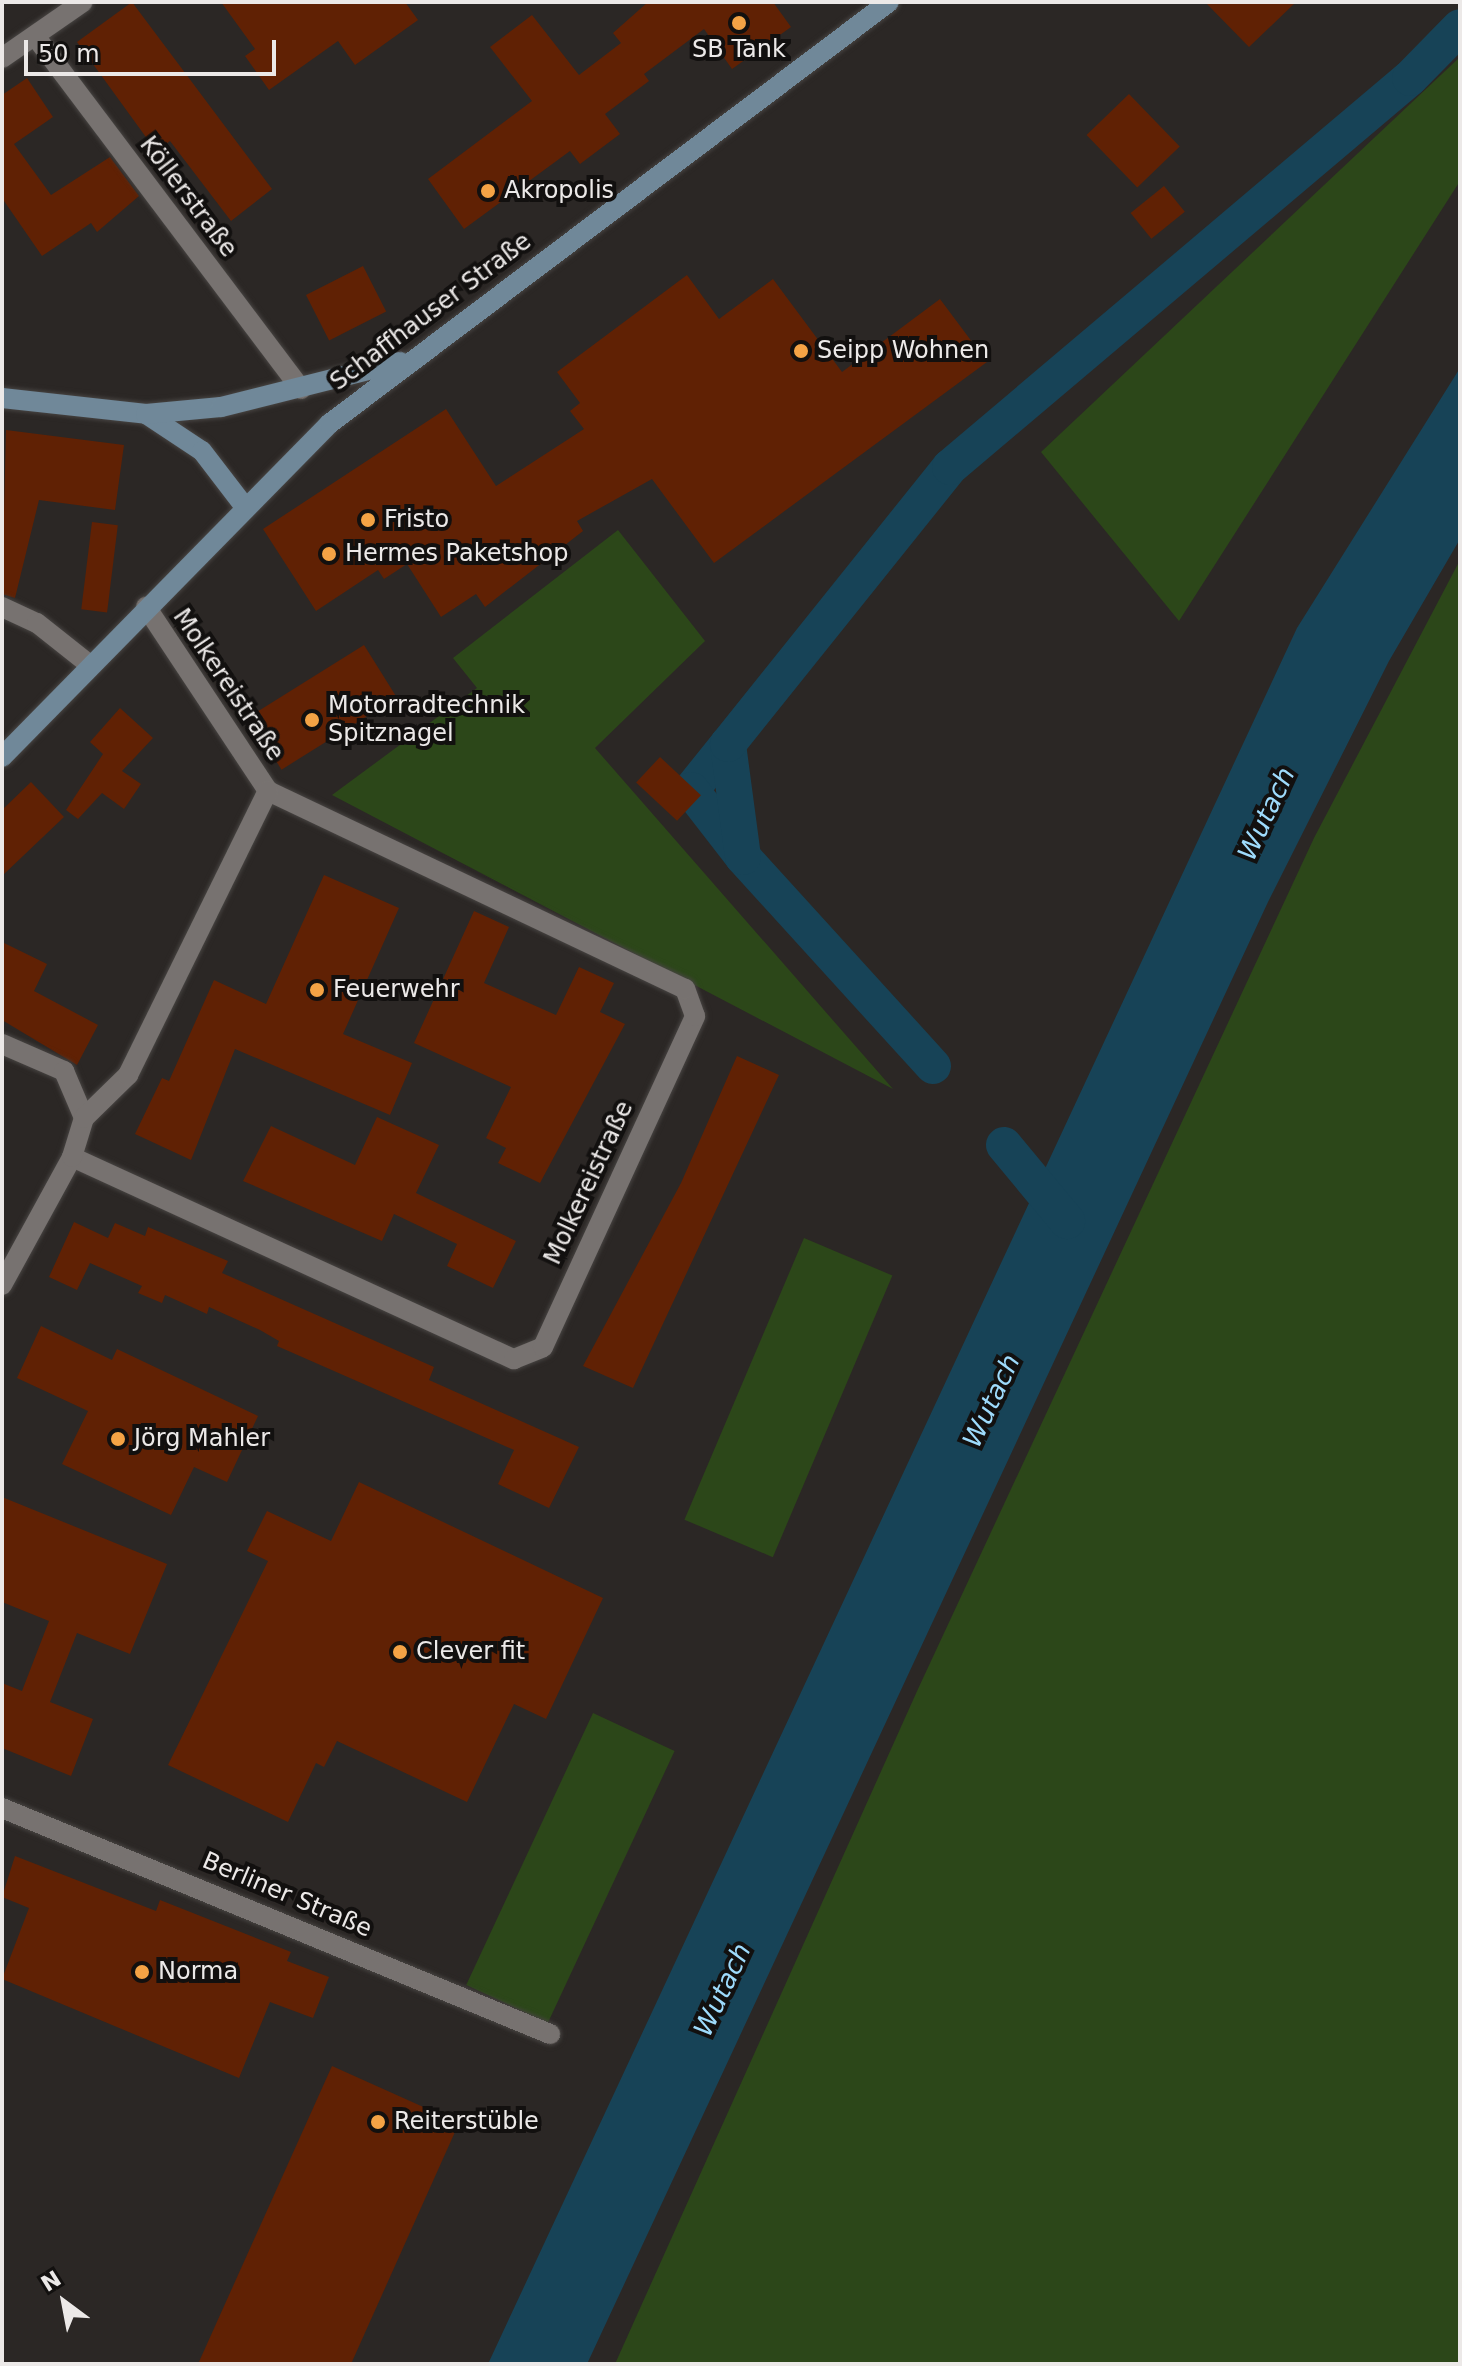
<!DOCTYPE html>
<meta charset="utf-8">
<style>
body{margin:0}
#map{position:relative;width:1462px;height:2366px;overflow:hidden;background:#2b2725;font-family:"DejaVu Sans",sans-serif}
div>[style]{position:absolute}
[style*='--x']{left:calc(var(--x)*1px);top:calc(var(--y)*1px);width:calc(var(--w)*1px);rotate:calc(var(--a)*1deg)}
.green>*{inset:0;background:#2c4719;transform-origin:0 0}
.water>*{inset:0;background:#174357}
.canal>*{height:36px;margin:-18px;padding:0 18px;transform-origin:18px;border-radius:18px;background:#174357}
.building>*{inset:0;background:#602104;transform-origin:0 0}
.roads{filter:drop-shadow(0 0 2px #474442) drop-shadow(0 0 2px #474442)}
.street>*{height:20px;margin:-10px;padding:0 10px;transform-origin:10px;border-radius:10px;background:#777270}
.secondary>*{height:20px;margin:-10px;padding:0 10px;transform-origin:10px;border-radius:10px;background:#708899}
.dots>*{width:22px;height:22px;translate:-50% -50%;box-sizing:border-box;border:4px solid #12100f;border-radius:50%}
span{translate:-50% -50%;white-space:nowrap;text-align:center;line-height:1.15;-webkit-text-stroke:8px #12100f;paint-order:stroke}
.poi-label{font-size:24px;color:#ece9e8}
.left{translate:0 -50%;text-align:left}
.street-label{font-size:24px;color:#ece9e8}
.water-label{font-size:26px;color:#9edbfc;font-style:italic}
.frame{position:absolute;inset:0;border:4px solid #ece9e8;pointer-events:none}
.north{position:absolute;left:24px;top:2262px;width:80px;height:80px;-webkit-text-stroke:6px #12100f;paint-order:stroke;rotate:328deg;font-size:22px;font-weight:700;line-height:32px;text-align:center;color:#ece9e8}
.north::after{content:'';display:block;margin:auto;width:28px;height:36px;background:#ece9e8;clip-path:polygon(50% 0,100% 100%,50% 72%,0 100%)}
.scale{position:absolute;left:24px;top:40px;width:252px;height:36px;box-sizing:border-box;border:4px solid #ece9e8;border-top:0;padding-left:10px;font-size:24px;line-height:28px;white-space:nowrap;color:#ece9e8;-webkit-text-stroke:6px #12100f;paint-order:stroke}
</style>
<div id="map">
<div class="green">
<div style="clip-path:polygon(1460px 57px,1460px 181px,1179px 621px,1041px 452px)"></div>
<div style="clip-path:polygon(618px 530px,705px 641px,595px 748px,893px 1089px,332px 795px,477px 688px,453px 658px)"></div>
<div style="clip-path:polygon(1460px 560px,1460px 2364px,615px 2364px,918px 1689px,1314px 838px)"></div>
<div style="left:804px;top:1238px;width:96px;height:306px;rotate:23deg"></div>
<div style="left:593px;top:1713px;width:90px;height:300px;rotate:25deg"></div>
</div>
<div class="water">
<div style="clip-path:polygon(1460px 368px,1460px 539px,1389px 661px,1268px 902px,587px 2364px,488px 2364px,1297px 628px)"></div>
</div>
<div class="canal">
<div style="--x:728;--y:744;--w:59;--a:128.8"></div>
<div style="--x:691;--y:790;--w:85;--a:52.2"></div>
<div style="--x:933;--y:1066;--w:282;--a:-132.3"></div>
<div style="--x:743;--y:857;--w:114;--a:-97.6"></div>
<div style="--x:728;--y:744;--w:355;--a:-51.3"></div>
<div style="--x:950;--y:467;--w:602;--a:-40.22"></div>
<div style="--x:1410;--y:78;--w:71;--a:-45.6"></div>
<div style="--x:1004;--y:1145;--w:99;--a:50.3"></div>
</div>
<div class="building">
<div style="clip-path:polygon(132px 2px,272px 189px,231px 221px,170px 141px,156px 151px,77px 42px)"></div>
<div style="clip-path:polygon(221px 2px,405px 2px,418px 20px,355px 65px,338px 41px,269px 90px,245px 56px,255px 49px)"></div>
<div style="clip-path:polygon(648px 2px,773px 2px,791px 27px,732px 69px,704px 29px,644px 74px,649px 81px,605px 114px,620px 134px,580px 164px,570px 151px,464px 229px,428px 179px,532px 101px,490px 47px,532px 15px,579px 75px,621px 43px,613px 33px)"></div>
<div style="clip-path:polygon(1205px 2px,1296px 2px,1249px 47px)"></div>
<div style="clip-path:polygon(27px 78px,53px 117px,14px 144px,51px 195px,110px 157px,139px 196px,97px 232px,91px 223px,42px 256px,2px 198px,2px 95px)"></div>
<div style="left:1129px;top:94px;width:73px;height:59px;rotate:46deg"></div>
<div style="left:1164px;top:186px;width:33px;height:43px;rotate:51deg"></div>
<div style="left:363px;top:266px;width:51px;height:64px;rotate:63deg"></div>
<div style="clip-path:polygon(687px 275px,719px 319px,773px 279px,842px 372px,940px 299px,987px 362px,714px 563px,652px 479px,577px 521px,583px 531px,485px 607px,476px 594px,441px 617px,407px 564px,384px 579px,378px 570px,316px 611px,263px 529px,446px 409px,496px 486px,584px 429px,570px 411px,580px 403px,557px 372px)"></div>
<div style="clip-path:polygon(6px 430px,124px 445px,115px 510px,39px 500px,15px 598px,2px 594px)"></div>
<div style="left:92px;top:522px;width:26px;height:88px;rotate:7deg"></div>
<div style="left:364px;top:645px;width:62px;height:136px;rotate:58deg"></div>
<div style="clip-path:polygon(120px 708px,153px 738px,122px 771px,141px 784px,124px 809px,102px 793px,78px 819px,66px 810px,103px 754px,90px 742px)"></div>
<div style="left:660px;top:757px;width:56px;height:35px;rotate:43deg"></div>
<div style="clip-path:polygon(31px 782px,64px 817px,2px 876px,2px 810px)"></div>
<div style="clip-path:polygon(324px 875px,399px 908px,343px 1034px,412px 1063px,390px 1115px,235px 1049px,191px 1160px,135px 1134px,162px 1078px,169px 1081px,214px 980px,266px 1004px)"></div>
<div style="clip-path:polygon(474px 911px,509px 927px,484px 983px,556px 1015px,579px 967px,614px 983px,600px 1012px,625px 1024px,540px 1183px,498px 1163px,506px 1148px,486px 1138px,511px 1087px,414px 1043px)"></div>
<div style="clip-path:polygon(2px 942px,47px 964px,34px 991px,98px 1025px,77px 1065px,2px 1020px)"></div>
<div style="clip-path:polygon(737px 1056px,779px 1075px,633px 1388px,583px 1366px,681px 1183px)"></div>
<div style="clip-path:polygon(377px 1117px,439px 1145px,416px 1193px,516px 1241px,493px 1288px,447px 1266px,457px 1244px,394px 1214px,382px 1241px,243px 1181px,271px 1126px,355px 1165px)"></div>
<div style="clip-path:polygon(74px 1222px,108px 1238px,115px 1223px,145px 1236px,148px 1227px,228px 1261px,222px 1273px,434px 1367px,429px 1380px,579px 1447px,549px 1508px,498px 1484px,514px 1450px,277px 1346px,279px 1341px,260px 1330px,209px 1307px,207px 1314px,165px 1295px,162px 1303px,138px 1293px,142px 1286px,90px 1263px,77px 1290px,49px 1277px)"></div>
<div style="clip-path:polygon(41px 1326px,112px 1360px,117px 1349px,258px 1416px,227px 1482px,194px 1467px,171px 1515px,62px 1464px,88px 1411px,17px 1378px)"></div>
<div style="clip-path:polygon(359px 1482px,603px 1598px,546px 1719px,514px 1704px,467px 1802px,337px 1741px,324px 1767px,316px 1763px,288px 1822px,168px 1765px,268px 1561px,247px 1551px,267px 1511px,331px 1541px)"></div>
<div style="clip-path:polygon(2px 1497px,167px 1564px,130px 1654px,77px 1633px,50px 1702px,93px 1719px,71px 1776px,2px 1748px,2px 1683px,22px 1691px,49px 1621px,2px 1602px)"></div>
<div style="clip-path:polygon(15px 1856px,156px 1911px,160px 1900px,291px 1952px,287px 1961px,329px 1977px,313px 2018px,270px 2002px,239px 2078px,2px 1979px,29px 1908px,2px 1897px)"></div>
<div style="clip-path:polygon(332px 2066px,459px 2123px,351px 2364px,198px 2364px)"></div>
</div>
<div class="roads">
<div class="street">
<div style="--x:35;--y:36;--w:442;--a:53"></div>
<div style="--x:2;--y:58;--w:98;--a:-34.7"></div>
<div style="--x:2;--y:607;--w:38;--a:25"></div>
<div style="--x:37;--y:623;--w:68;--a:38.4"></div>
<div style="--x:2;--y:1044;--w:68;--a:23.5"></div>
<div style="--x:64;--y:1071;--w:51;--a:66.9"></div>
<div style="--x:72;--y:1157;--w:486;--a:24.6"></div>
<div style="--x:514;--y:1359;--w:31;--a:-22"></div>
<div style="--x:543;--y:1347;--w:364;--a:-65.3"></div>
<div style="--x:695;--y:1016;--w:29;--a:-110"></div>
<div style="--x:685;--y:989;--w:462;--a:-154.6"></div>
<div style="--x:268;--y:791;--w:221;--a:-123.5"></div>
<div style="--x:2;--y:1285;--w:146;--a:-61.3"></div>
<div style="--x:72;--y:1157;--w:41;--a:-72.9"></div>
<div style="--x:84;--y:1118;--w:62;--a:-44.3"></div>
<div style="--x:128;--y:1075;--w:317;--a:-63.8"></div>
<div style="--x:2;--y:1808;--w:593;--a:22.41"></div>
</div>
<div class="secondary">
<div style="--x:2;--y:398;--w:145;--a:6.3"></div>
<div style="--x:146;--y:414;--w:67;--a:33.5"></div>
<div style="--x:202;--y:451;--w:71;--a:52.5"></div>
<div style="--x:146;--y:414;--w:75;--a:-5.3"></div>
<div style="--x:221;--y:407;--w:185;--a:-14.1"></div>
<div style="--x:2;--y:757;--w:467;--a:-45.5"></div>
<div style="--x:329;--y:424;--w:701;--a:-37"></div>
</div>
</div>
<div class="dots">
<div style="left:739px;top:23px;background:#f4a345"></div>
<div style="left:488px;top:191px;background:#f4a345"></div>
<div style="left:801px;top:351px;background:#f4a345"></div>
<div style="left:368px;top:520px;background:#f4a345"></div>
<div style="left:329px;top:554px;background:#f4a345"></div>
<div style="left:312px;top:720px;background:#f4a345"></div>
<div style="left:317px;top:990px;background:#f4a345"></div>
<div style="left:118px;top:1439px;background:#f4a345"></div>
<div style="left:400px;top:1652px;background:#f4a345"></div>
<div style="left:142px;top:1972px;background:#f4a345"></div>
<div style="left:378px;top:2122px;background:#f4a345"></div>
</div>
<div class="poi-label">
<span style="left:739px;top:50px">SB Tank</span>
<span class="left" style="left:504px;top:191px">Akropolis</span>
<span class="left" style="left:817px;top:351px">Seipp Wohnen</span>
<span class="left" style="left:384px;top:520px">Fristo</span>
<span class="left" style="left:345px;top:554px">Hermes Paketshop</span>
<span class="left" style="left:328px;top:720px">Motorradtechnik<br>Spitznagel</span>
<span class="left" style="left:333px;top:990px">Feuerwehr</span>
<span class="left" style="left:134px;top:1439px">Jörg Mahler</span>
<span class="left" style="left:416px;top:1652px">Clever fit</span>
<span class="left" style="left:158px;top:1972px">Norma</span>
<span class="left" style="left:394px;top:2122px">Reiterstüble</span>
</div>
<div class="street-label">
<span style="left:188px;top:197px;rotate:53deg">Köllerstraße</span>
<span style="left:431px;top:312px;rotate:-37deg">Schaffhauser Straße</span>
<span style="left:228px;top:685px;rotate:56deg">Molkereistraße</span>
<span style="left:589px;top:1183px;rotate:-65deg">Molkereistraße</span>
<span style="left:287px;top:1895px;rotate:23deg">Berliner Straße</span>
</div>
<div class="water-label">
<span style="left:1267px;top:814px;rotate:-65deg">Wutach</span>
<span style="left:992px;top:1401px;rotate:-65deg">Wutach</span>
<span style="left:723px;top:1990px;rotate:-65deg">Wutach</span>
</div>
<div class="frame"></div>
<div class="north">N</div>
<div class="scale">50 m</div>
</div>
